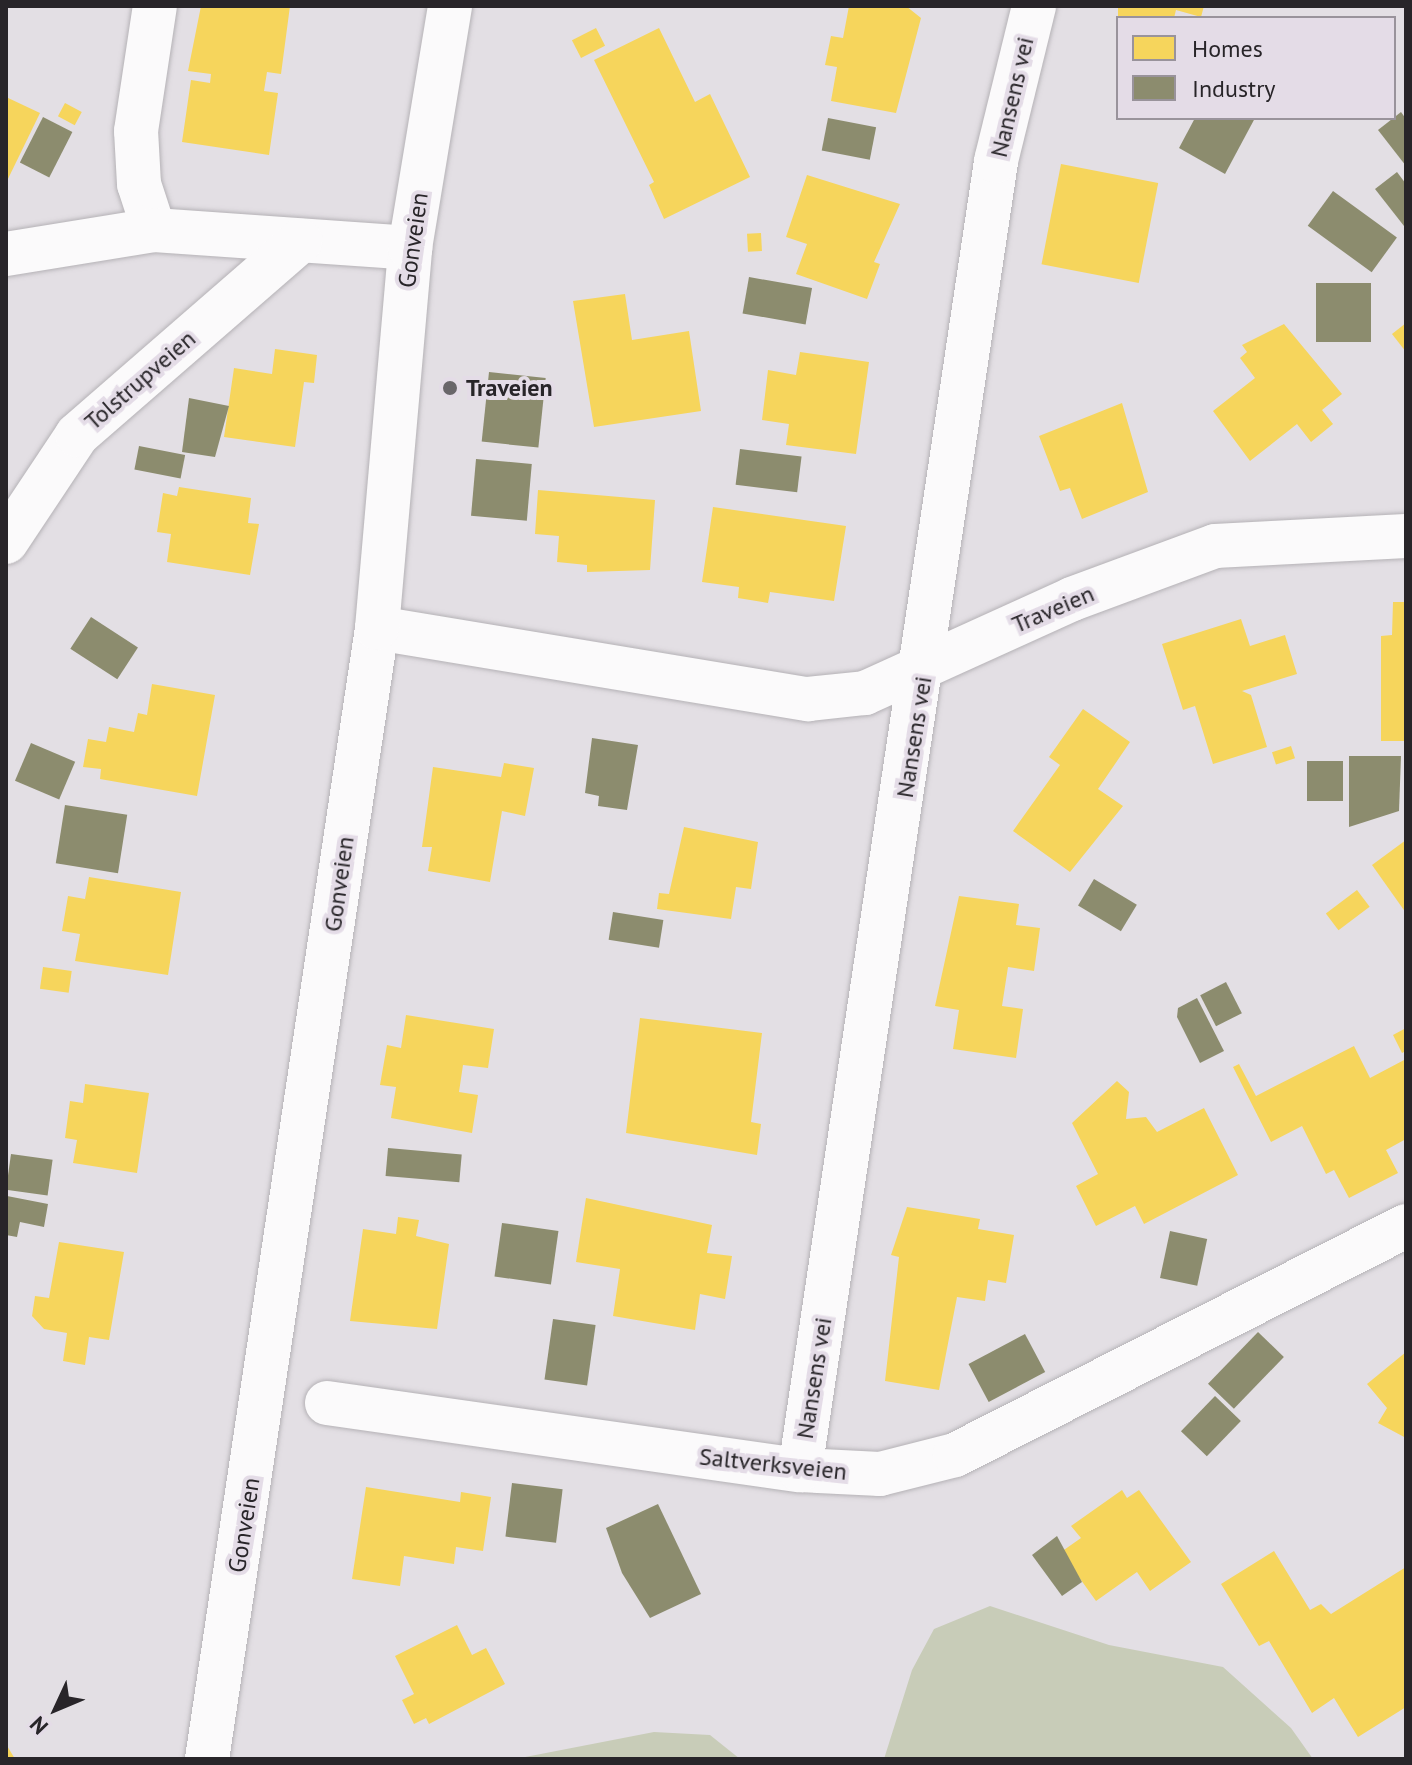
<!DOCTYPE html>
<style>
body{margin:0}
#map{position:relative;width:1412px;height:1765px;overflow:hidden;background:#e3dfe4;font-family:"PT Sans",sans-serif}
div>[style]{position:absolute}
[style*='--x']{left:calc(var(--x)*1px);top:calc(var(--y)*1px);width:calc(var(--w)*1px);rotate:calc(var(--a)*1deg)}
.green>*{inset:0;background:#c8ccb8}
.homes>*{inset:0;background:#f6d55c;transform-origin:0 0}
.industry>*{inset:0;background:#8c8c6e;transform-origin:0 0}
.roads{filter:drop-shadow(0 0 2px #b5b2b6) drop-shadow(0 0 2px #b5b2b6)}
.minor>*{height:44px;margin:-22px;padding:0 22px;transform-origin:22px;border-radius:22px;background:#fbfafb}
.dots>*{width:22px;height:22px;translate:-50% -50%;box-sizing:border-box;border:4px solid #e4dce7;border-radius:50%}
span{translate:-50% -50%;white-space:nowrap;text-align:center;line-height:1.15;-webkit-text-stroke:8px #e4dce7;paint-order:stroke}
.street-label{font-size:24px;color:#282529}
.poi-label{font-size:24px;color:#282529;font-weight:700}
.left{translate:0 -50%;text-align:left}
.frame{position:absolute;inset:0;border:8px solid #282529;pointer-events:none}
.legend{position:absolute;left:1116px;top:16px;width:280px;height:104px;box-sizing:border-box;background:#e4dce7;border:2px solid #99939b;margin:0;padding:10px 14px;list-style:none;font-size:24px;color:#282529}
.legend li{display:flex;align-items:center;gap:16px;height:40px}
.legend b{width:40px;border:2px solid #99939b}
.north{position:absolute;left:16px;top:1669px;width:80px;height:80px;-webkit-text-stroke:6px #e4dce7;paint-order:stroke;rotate:226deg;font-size:22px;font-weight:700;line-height:32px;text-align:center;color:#282529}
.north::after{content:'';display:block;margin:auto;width:28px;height:36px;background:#282529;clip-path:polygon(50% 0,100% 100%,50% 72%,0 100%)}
</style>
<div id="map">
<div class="green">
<div style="clip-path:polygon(990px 1606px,1109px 1645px,1223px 1667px,1291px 1728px,1313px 1759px,884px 1759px,912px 1670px,934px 1629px)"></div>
<div style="clip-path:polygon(654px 1732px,710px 1735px,740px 1759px,515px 1759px)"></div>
</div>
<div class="homes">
<div style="clip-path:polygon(201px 6px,290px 6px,281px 74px,267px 72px,264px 91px,278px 93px,269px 155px,182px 142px,191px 80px,210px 83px,211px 74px,188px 71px)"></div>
<div style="clip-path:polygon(849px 6px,906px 6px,921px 18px,896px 113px,831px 101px,837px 67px,825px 65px,831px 36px,843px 38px)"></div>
<div style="clip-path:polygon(1118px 6px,1204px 6px,1201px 17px,1176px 10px,1174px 18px,1118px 18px)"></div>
<div style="left:596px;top:28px;width:20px;height:27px;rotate:63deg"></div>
<div style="clip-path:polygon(659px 28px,695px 102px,710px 94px,750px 177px,664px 219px,649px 185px,654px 182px,594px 60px)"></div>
<div style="clip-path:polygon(6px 97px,40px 113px,6px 183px)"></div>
<div style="left:65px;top:103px;width:19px;height:15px;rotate:28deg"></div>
<div style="left:1061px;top:164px;width:99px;height:102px;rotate:11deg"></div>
<div style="clip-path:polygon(807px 175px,900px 204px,874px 262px,880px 264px,867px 299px,796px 274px,807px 244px,786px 237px)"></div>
<div style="left:761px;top:233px;width:18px;height:14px;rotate:87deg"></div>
<div style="clip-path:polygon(625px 294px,632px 340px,689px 331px,701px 411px,594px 427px,573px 301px)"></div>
<div style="clip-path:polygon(1406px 323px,1406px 352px,1392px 334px)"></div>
<div style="clip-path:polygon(1284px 324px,1342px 394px,1322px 410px,1333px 424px,1311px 442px,1297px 424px,1250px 461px,1213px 411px,1255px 378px,1240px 358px,1247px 352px,1242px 345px)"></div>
<div style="clip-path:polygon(275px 349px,317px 355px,314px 383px,304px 382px,295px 447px,224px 437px,234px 368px,272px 374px)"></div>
<div style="clip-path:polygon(800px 352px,869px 362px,856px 454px,786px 445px,789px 424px,762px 420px,768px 370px,796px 375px)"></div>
<div style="clip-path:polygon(1122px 403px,1148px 492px,1082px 519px,1070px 488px,1060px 491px,1039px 436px)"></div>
<div style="clip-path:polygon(179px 487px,251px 498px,248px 523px,259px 524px,250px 575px,167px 562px,171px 534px,157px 532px,163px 493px,177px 496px)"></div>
<div style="clip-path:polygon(538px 490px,655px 500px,650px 570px,587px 572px,587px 565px,557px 562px,559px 536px,535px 534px)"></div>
<div style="clip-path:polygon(713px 507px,846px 526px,834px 601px,770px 592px,768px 603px,738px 598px,739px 587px,702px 582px)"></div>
<div style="clip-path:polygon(1393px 602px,1406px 602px,1406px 741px,1381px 741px,1381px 636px,1392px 635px)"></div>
<div style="clip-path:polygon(1241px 619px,1250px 646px,1285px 635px,1297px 674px,1242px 691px,1251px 695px,1267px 747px,1213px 764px,1195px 706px,1183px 710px,1162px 644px)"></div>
<div style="clip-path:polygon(152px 684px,215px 695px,197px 796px,100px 779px,101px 769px,83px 767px,88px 739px,106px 742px,109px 727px,134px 732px,138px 713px,147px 715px)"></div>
<div style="clip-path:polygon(1083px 709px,1130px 742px,1098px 789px,1123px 806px,1070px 872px,1013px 831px,1060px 765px,1049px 757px)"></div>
<div style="left:1291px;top:746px;width:13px;height:20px;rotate:72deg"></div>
<div style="clip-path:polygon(504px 763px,534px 768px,525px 816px,502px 811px,490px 882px,428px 871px,432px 847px,422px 847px,433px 767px,501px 777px)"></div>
<div style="clip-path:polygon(684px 827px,758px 842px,751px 889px,736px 887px,731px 919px,657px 909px,659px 893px,669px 894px)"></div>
<div style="clip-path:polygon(1406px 840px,1406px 913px,1372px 865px)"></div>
<div style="clip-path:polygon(89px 877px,181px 892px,168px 975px,75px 961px,80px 934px,62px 931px,68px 896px,85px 899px)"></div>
<div style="left:1357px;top:890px;width:21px;height:39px;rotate:53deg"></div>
<div style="clip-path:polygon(959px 896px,1019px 904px,1016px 925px,1040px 928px,1034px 971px,1008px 967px,1002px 1006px,1023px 1009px,1016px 1058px,953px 1049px,959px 1010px,935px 1006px)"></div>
<div style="left:43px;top:967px;width:29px;height:22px;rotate:8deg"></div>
<div style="clip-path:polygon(406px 1015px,494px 1029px,488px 1068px,463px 1065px,459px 1092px,478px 1095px,472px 1133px,391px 1118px,396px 1087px,380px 1085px,387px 1045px,401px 1048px)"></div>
<div style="clip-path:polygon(640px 1018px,762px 1033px,751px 1122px,761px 1124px,757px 1155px,626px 1133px)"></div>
<div style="clip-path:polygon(1406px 1028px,1406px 1051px,1402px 1053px,1393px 1035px)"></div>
<div style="clip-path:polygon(1354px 1046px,1370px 1078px,1406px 1059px,1406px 1139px,1386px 1150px,1398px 1173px,1349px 1198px,1334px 1170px,1326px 1174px,1302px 1126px,1271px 1142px,1233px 1067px,1239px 1064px,1256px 1096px)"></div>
<div style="clip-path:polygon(1117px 1081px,1129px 1092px,1126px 1119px,1146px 1117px,1157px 1132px,1204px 1108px,1238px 1175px,1144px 1224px,1135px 1206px,1096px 1226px,1076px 1186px,1098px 1174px,1072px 1123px)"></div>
<div style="clip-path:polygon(85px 1084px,149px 1093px,137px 1173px,73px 1163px,77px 1140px,65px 1138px,70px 1101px,83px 1103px)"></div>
<div style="clip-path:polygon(586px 1198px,712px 1225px,707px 1253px,732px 1256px,725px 1299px,700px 1294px,695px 1330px,613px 1316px,620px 1269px,576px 1262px)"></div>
<div style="clip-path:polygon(907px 1207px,980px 1219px,978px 1229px,1014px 1235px,1006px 1283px,988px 1280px,985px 1301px,957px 1297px,939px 1390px,885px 1381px,899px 1257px,891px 1255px)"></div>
<div style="clip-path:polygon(398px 1217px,419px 1220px,416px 1236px,449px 1244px,437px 1329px,350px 1321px,363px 1229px,396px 1234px)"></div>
<div style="clip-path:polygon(59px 1242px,124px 1252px,109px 1340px,89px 1337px,85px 1365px,63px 1361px,67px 1333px,44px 1329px,32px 1316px,35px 1296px,49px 1298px)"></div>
<div style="clip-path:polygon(1406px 1352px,1406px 1438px,1378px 1423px,1387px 1408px,1367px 1384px)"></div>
<div style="clip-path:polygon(366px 1487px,460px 1502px,461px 1492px,491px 1497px,483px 1551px,456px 1547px,454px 1564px,404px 1556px,400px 1586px,352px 1579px)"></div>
<div style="clip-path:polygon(1122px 1490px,1127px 1498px,1139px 1490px,1191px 1562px,1150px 1591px,1137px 1572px,1096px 1601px,1061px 1552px,1081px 1538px,1071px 1526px)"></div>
<div style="clip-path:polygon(1274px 1551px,1310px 1610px,1321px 1604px,1331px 1614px,1406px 1567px,1406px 1707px,1358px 1737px,1334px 1698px,1312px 1713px,1269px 1641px,1259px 1646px,1221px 1584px)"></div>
<div style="clip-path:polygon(457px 1625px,472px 1655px,486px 1648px,505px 1684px,429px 1724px,426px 1718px,414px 1724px,402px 1700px,414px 1694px,395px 1656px)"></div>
<div style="clip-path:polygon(6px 1744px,15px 1759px,6px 1759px)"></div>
</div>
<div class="industry">
<div style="clip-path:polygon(1401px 112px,1406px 119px,1406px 166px,1378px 130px)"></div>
<div style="left:43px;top:117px;width:33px;height:51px;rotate:27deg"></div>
<div style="left:828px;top:118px;width:49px;height:33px;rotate:11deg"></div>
<div style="clip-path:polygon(1195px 118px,1255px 118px,1225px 174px,1179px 148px)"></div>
<div style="clip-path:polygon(1397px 172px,1406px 184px,1404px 226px,1375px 189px)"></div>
<div style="left:1333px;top:191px;width:79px;height:43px;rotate:36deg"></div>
<div style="left:749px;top:277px;width:64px;height:37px;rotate:10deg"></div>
<div style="left:1316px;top:283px;width:55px;height:59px"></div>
<div style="left:489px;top:372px;width:57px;height:70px;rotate:6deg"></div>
<div style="clip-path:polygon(189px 398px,229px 406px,215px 457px,182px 452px)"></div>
<div style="left:139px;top:446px;width:47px;height:24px;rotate:11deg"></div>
<div style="left:740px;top:449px;width:62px;height:36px;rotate:7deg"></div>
<div style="left:476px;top:459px;width:56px;height:57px;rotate:5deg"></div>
<div style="left:91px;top:617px;width:56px;height:38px;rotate:33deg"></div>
<div style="clip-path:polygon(592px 738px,638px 745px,627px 810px,598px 806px,599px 796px,585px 793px)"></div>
<div style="left:31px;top:743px;width:48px;height:41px;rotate:23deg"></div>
<div style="clip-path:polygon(1349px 756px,1401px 756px,1399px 811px,1349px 827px)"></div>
<div style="left:1307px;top:761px;width:36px;height:40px"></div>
<div style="left:65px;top:805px;width:63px;height:59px;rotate:9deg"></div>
<div style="left:1094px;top:879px;width:50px;height:31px;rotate:31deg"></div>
<div style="left:613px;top:912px;width:51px;height:28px;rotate:9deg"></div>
<div style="left:1226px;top:982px;width:35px;height:29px;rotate:63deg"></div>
<div style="clip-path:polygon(1197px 998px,1224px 1051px,1200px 1063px,1177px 1017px,1178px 1008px)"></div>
<div style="left:388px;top:1148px;width:74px;height:28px;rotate:5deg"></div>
<div style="left:11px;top:1154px;width:42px;height:36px;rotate:8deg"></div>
<div style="clip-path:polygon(7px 1196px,48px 1204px,44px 1227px,20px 1222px,17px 1237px,6px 1235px)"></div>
<div style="left:502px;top:1223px;width:57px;height:54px;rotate:8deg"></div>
<div style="left:1170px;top:1231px;width:38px;height:48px;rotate:12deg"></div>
<div style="left:553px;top:1319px;width:43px;height:61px;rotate:8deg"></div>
<div style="left:1258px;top:1332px;width:36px;height:72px;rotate:44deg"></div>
<div style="left:1025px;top:1334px;width:43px;height:64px;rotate:62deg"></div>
<div style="left:1215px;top:1396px;width:36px;height:49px;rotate:44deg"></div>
<div style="left:512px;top:1483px;width:51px;height:54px;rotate:7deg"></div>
<div style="clip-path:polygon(658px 1504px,701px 1594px,650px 1618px,622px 1573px,606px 1528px)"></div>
<div style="clip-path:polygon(1057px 1536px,1082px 1582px,1062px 1596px,1032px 1555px)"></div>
</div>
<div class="roads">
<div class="minor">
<div style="--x:154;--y:230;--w:48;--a:-108.1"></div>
<div style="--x:139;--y:184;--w:53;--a:-93.2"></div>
<div style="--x:136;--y:131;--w:126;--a:-81.4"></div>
<div style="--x:6;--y:254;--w:150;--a:-9.2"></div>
<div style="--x:154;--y:230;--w:257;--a:4"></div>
<div style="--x:6;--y:542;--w:128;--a:-56.4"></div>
<div style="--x:77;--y:435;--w:296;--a:-41"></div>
<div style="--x:377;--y:628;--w:437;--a:9.4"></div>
<div style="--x:808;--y:699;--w:57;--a:-6"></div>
<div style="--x:865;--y:693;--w:227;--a:-24.4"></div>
<div style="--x:1072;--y:599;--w:153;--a:-20.3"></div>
<div style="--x:1215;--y:546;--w:191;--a:-3"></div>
<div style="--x:327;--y:1403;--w:478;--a:8.1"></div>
<div style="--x:800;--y:1470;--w:80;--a:2.9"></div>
<div style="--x:880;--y:1474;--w:77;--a:-14.2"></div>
<div style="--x:955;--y:1455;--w:506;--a:-26.92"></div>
<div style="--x:800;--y:1470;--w:1324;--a:-81.48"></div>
<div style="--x:996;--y:161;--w:160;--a:-76.2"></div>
<div style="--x:207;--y:1759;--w:1144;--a:-81.45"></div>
<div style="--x:377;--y:628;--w:381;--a:-85"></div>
<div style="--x:410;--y:248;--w:245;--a:-80.6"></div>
</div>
</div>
<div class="dots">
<div style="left:450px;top:388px;background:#69666a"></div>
</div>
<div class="street-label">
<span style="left:1012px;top:97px;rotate:-77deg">Nansens vei</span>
<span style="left:413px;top:240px;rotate:-82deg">Gonveien</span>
<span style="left:140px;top:380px;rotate:-41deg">Tolstrupveien</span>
<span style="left:1053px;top:609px;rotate:-23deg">Traveien</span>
<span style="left:914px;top:737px;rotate:-81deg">Nansens vei</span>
<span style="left:339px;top:884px;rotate:-82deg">Gonveien</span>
<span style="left:814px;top:1378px;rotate:-81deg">Nansens vei</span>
<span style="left:773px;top:1464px;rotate:6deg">Saltverksveien</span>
<span style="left:244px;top:1525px;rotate:-81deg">Gonveien</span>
</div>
<div class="poi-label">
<span class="left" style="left:466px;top:388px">Traveien</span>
</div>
<div class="frame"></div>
<ul class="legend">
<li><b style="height:22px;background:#f6d55c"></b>Homes</li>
<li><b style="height:22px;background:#8c8c6e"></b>Industry</li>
</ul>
<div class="north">N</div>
</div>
